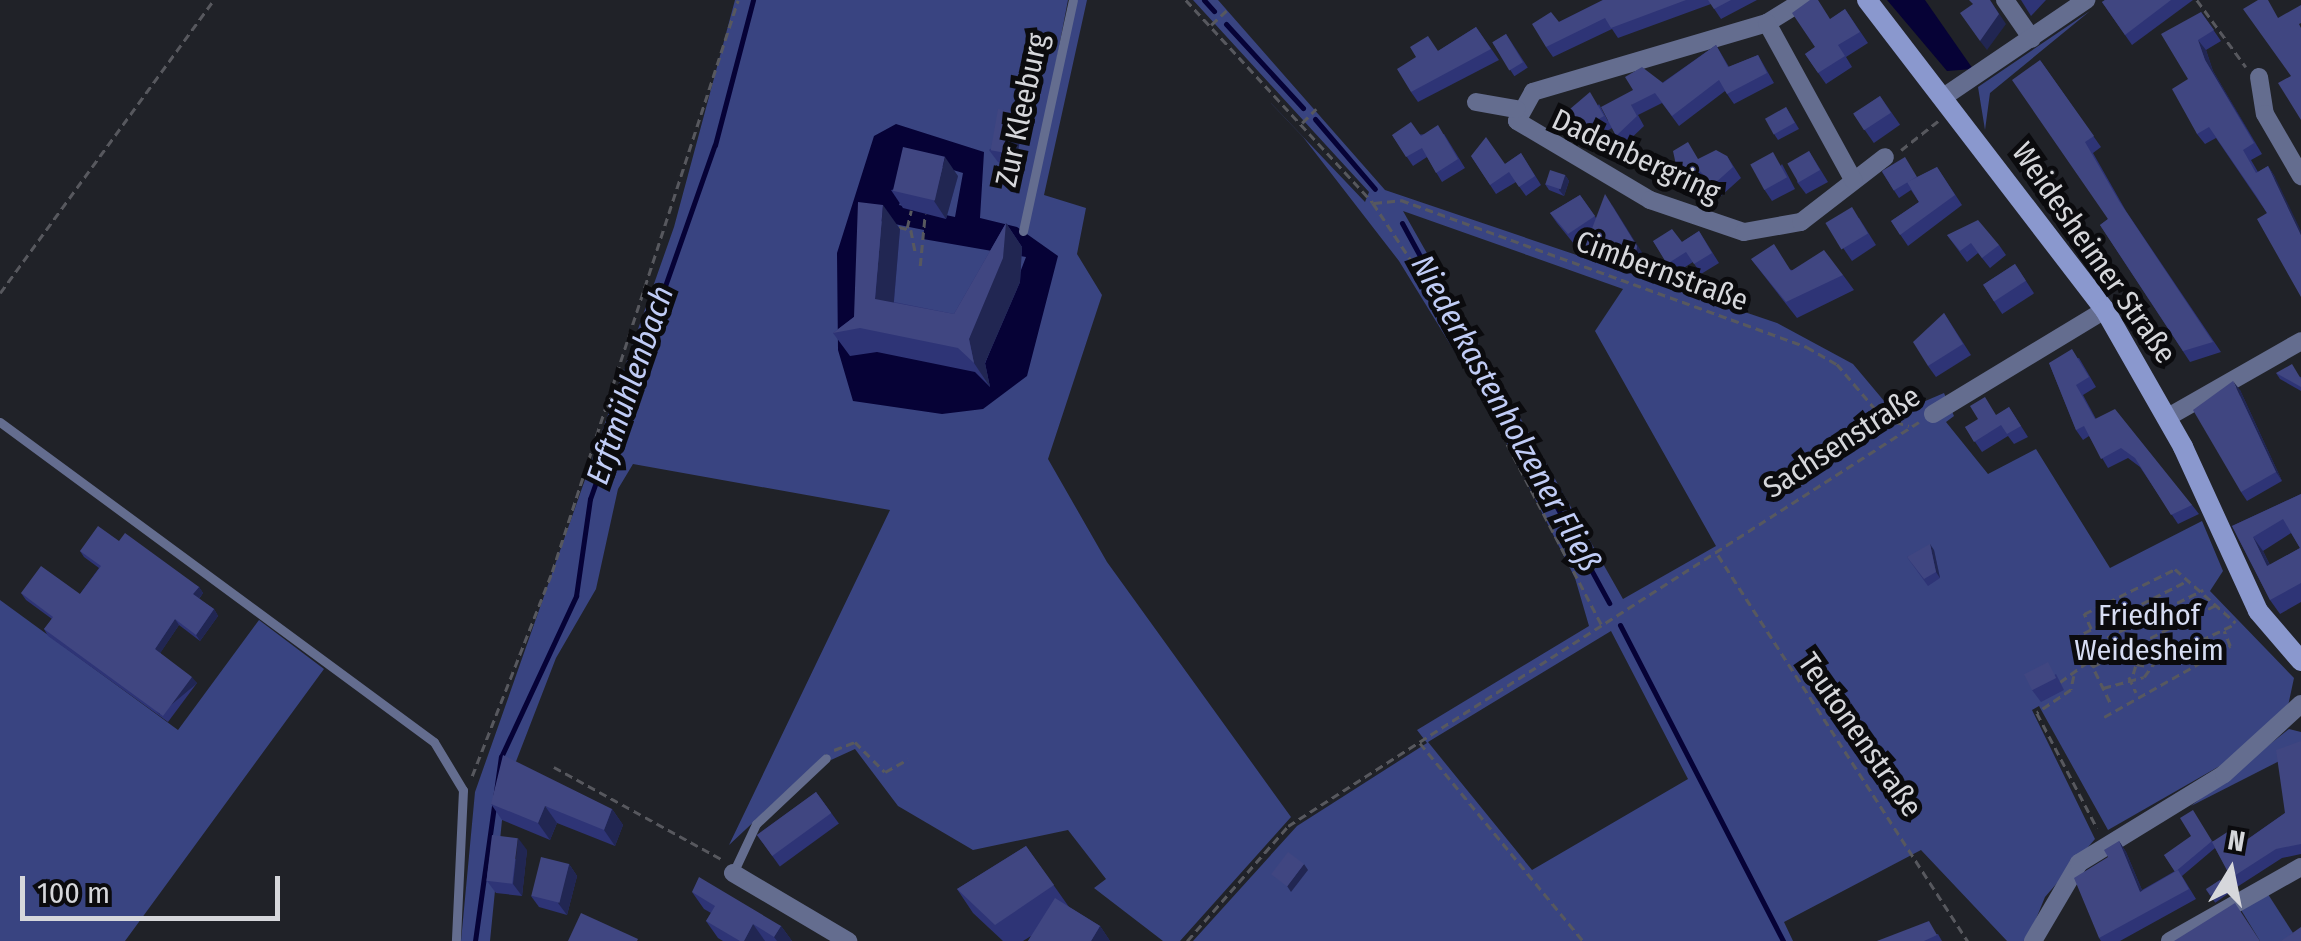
<!DOCTYPE html>
<meta charset="utf-8">
<style>
body{margin:0}
#map{position:relative;width:2301px;height:941px;overflow:hidden;background:#202228;font-family:"Fira Sans Condensed",sans-serif}
div>[style]{position:absolute}
[style*='--x']{left:calc(var(--x)*1px);top:calc(var(--y)*1px);width:calc(var(--w)*1px);rotate:calc(var(--a)*1deg)}
.green>*{inset:0;background:#394481}
.water>*{inset:0;background:#060236}
.stream>*{height:5px;margin:-2.5px;padding:0 2.5px;transform-origin:2.5px;border-radius:2.5px;background:#060236}
.path>*{height:2.5px;margin-top:-1.25px;transform-origin:0;background:repeating-linear-gradient(90deg,#57585e 0 8px,transparent 0 13px)}
.lane>*{height:9px;margin:-4.5px;padding:0 4.5px;transform-origin:4.5px;border-radius:4.5px;background:#646d8f}
.street>*{height:18px;margin:-9px;padding:0 9px;transform-origin:9px;border-radius:9px;background:#646d8f}
.secondary>*{height:20px;margin:-10px;padding:0 10px;transform-origin:10px;border-radius:10px;background:#8a98ce}
.wall>*{inset:0;background:#2e3476;transform-origin:0 0}
.shaded-wall>*{inset:0;background:#212652;transform-origin:0 0}
.building>*{inset:0;background:#404681;transform-origin:0 0}
span{translate:-50% -50%;white-space:nowrap;text-align:center;line-height:1.15;-webkit-text-stroke:10px #0b0b0e;paint-order:stroke}
.street-label{font-size:30px;color:#d6d7db}
.park-label{font-size:30px;color:#d7ddf3}
.water-label{font-size:32px;color:#c0ccf6;font-style:italic}
.north{position:absolute;left:2181px;top:821px;width:100px;height:100px;-webkit-text-stroke:8px #0b0b0e;paint-order:stroke;rotate:10deg;font-size:28px;font-weight:700;line-height:40px;text-align:center;color:#d6d7db}
.north::after{content:'';display:block;margin:auto;width:35px;height:45px;background:#d6d7db;clip-path:polygon(50% 0,100% 100%,50% 72%,0 100%)}
.scale{position:absolute;left:20px;top:876px;width:260px;height:45px;box-sizing:border-box;border:5px solid #d6d7db;border-top:0;padding-left:12px;font-size:30px;line-height:35px;white-space:nowrap;color:#d6d7db;-webkit-text-stroke:8px #0b0b0e;paint-order:stroke}
</style>
<div id="map">
<div class="green">
<div style="clip-path:polygon(735px 0,1068px 0,1024px 231px,1077px 0,1087px 0,1044px 195px,1086px 208px,1077px 254px,1102px 295px,1048px 459px,1107px 562px,1291px 817px,1180px 941px,1163px 941px,1094px 888px,1106px 879px,1068px 830px,973px 850px,898px 806px,855px 749px,831px 760px,826px 754px,729px 845px,890px 510px,633px 464px,618px 489px,596px 589px,556px 658px,505px 790px,490px 941px,461px 941px,475px 792px,674px 227px)"></div>
<div style="clip-path:polygon(evenodd,1173px 0,1365px 202px,1369px 192px,1193px 0,1218px 0,1385px 190px,1777px 323px,1853px 364px,1895px 414px,1944px 393px,1954px 416px,1946px 422px,1988px 474px,2036px 449px,2110px 568px,2202px 521px,2223px 571px,2210px 591px,2294px 678px,2288px 706px,2225px 763px,2108px 830px,2039px 706px,2032px 710px,2095px 839px,2045px 897px,2027px 941px,2007px 941px,1921px 850px,1784px 922px,1793px 941px,1193px 941px,1297px 826px,1427px 743px,1417px 730px,1589px 626px,1575px 578px,1488px 406px,1399px 261px,1303px 137px,1173px 0,1403px 211px,1623px 289px,1595px 331px,1716px 546px,1623px 599px,1403px 211px,1173px 0,1611px 631px,1688px 779px,1532px 870px,1428px 742px,1611px 631px)"></div>
<div style="clip-path:polygon(2090px 11px,1990px 93px,1985px 130px,1978px 87px)"></div>
<div style="clip-path:polygon(0 600px,178px 730px,259px 620px,324px 669px,125px 941px,0 941px)"></div>
<div style="clip-path:polygon(2289px 729px,2301px 732px,2301px 750px,2191px 806px)"></div>
<div style="clip-path:polygon(2264px 888px,2293px 933px,2283px 941px,2260px 941px,2238px 905px)"></div>
</div>
<div class="water">
<div style="clip-path:polygon(1887px 0,1925px 0,1973px 69px,1947px 71px)"></div>
<div style="clip-path:polygon(evenodd,896px 124px,984px 152px,980px 218px,1017px 227px,1058px 256px,1027px 376px,983px 409px,942px 414px,853px 401px,838px 350px,837px 253px,874px 136px,896px 124px,917px 159px,963px 173px,955px 217px,899px 205px,917px 159px,896px 124px,875px 220px,924px 230px,923px 239px,1026px 257px,984px 366px,873px 351px,875px 220px)"></div>
</div>
<div class="stream">
<div style="--x:1204;--y:0;--w:15;--a:48"></div>
<div style="--x:1226;--y:24;--w:114;--a:47.5"></div>
<div style="--x:1315;--y:119;--w:92;--a:49.4"></div>
<div style="--x:1402;--y:223;--w:433;--a:61.4"></div>
<div style="--x:1620;--y:625;--w:356;--a:62.7"></div>
<div style="--x:475;--y:941;--w:186;--a:-82"></div>
<div style="--x:501;--y:757;--w:178;--a:-65"></div>
<div style="--x:576;--y:596;--w:98;--a:-81.8"></div>
<div style="--x:590;--y:499;--w:375;--a:-70.6"></div>
<div style="--x:715;--y:145;--w:150;--a:-75.3"></div>
</div>
<div class="path">
<div style="--x:1186;--y:0;--w:276;--a:47.3"></div>
<div style="--x:1373;--y:203;--w:69;--a:56.3"></div>
<div style="--x:1411;--y:260;--w:413;--a:62.4"></div>
<div style="--x:2197;--y:0;--w:83;--a:53.8"></div>
<div style="--x:1211;--y:25;--w:22;--a:-43"></div>
<div style="--x:1302;--y:123;--w:20;--a:-45"></div>
<div style="--x:1901;--y:150;--w:47;--a:-38.1"></div>
<div style="--x:1374;--y:203;--w:27;--a:-6"></div>
<div style="--x:1401;--y:200;--w:432;--a:19.9"></div>
<div style="--x:1807;--y:347;--w:34;--a:30"></div>
<div style="--x:1837;--y:364;--w:71;--a:49.6"></div>
<div style="--x:1883;--y:418;--w:27;--a:17"></div>
<div style="--x:899;--y:227;--w:12;--a:14"></div>
<div style="--x:911;--y:230;--w:25;--a:79"></div>
<div style="--x:907;--y:228;--w:18;--a:-77"></div>
<div style="--x:920;--y:266;--w:52;--a:-84.5"></div>
<div style="--x:0;--y:293;--w:363;--a:-53.9"></div>
<div style="--x:1718;--y:555;--w:460;--a:57.1"></div>
<div style="--x:2091;--y:629;--w:17;--a:-115"></div>
<div style="--x:2084;--y:614;--w:102;--a:-26.3"></div>
<div style="--x:2175;--y:569;--w:81;--a:41.5"></div>
<div style="--x:2078;--y:636;--w:76;--a:64.1"></div>
<div style="--x:2072;--y:639;--w:129;--a:-26.8"></div>
<div style="--x:2084;--y:649;--w:133;--a:-26.4"></div>
<div style="--x:2092;--y:667;--w:139;--a:-26.6"></div>
<div style="--x:2133;--y:674;--w:10;--a:-73"></div>
<div style="--x:2136;--y:664;--w:11;--a:10"></div>
<div style="--x:2074;--y:676;--w:14;--a:102"></div>
<div style="--x:2071;--y:690;--w:41;--a:145.9"></div>
<div style="--x:2037;--y:713;--w:130;--a:62.4"></div>
<div style="--x:2129;--y:677;--w:17;--a:65"></div>
<div style="--x:2060;--y:682;--w:34;--a:-36"></div>
<div style="--x:2103;--y:688;--w:42;--a:-15"></div>
<div style="--x:2144;--y:677;--w:17;--a:-54"></div>
<div style="--x:2154;--y:663;--w:90;--a:-25.7"></div>
<div style="--x:2104;--y:717;--w:145;--a:-29.4"></div>
<div style="--x:2230;--y:646;--w:16;--a:-112"></div>
<div style="--x:1420;--y:743;--w:256;--a:50.5"></div>
<div style="--x:834;--y:750;--w:22;--a:-21"></div>
<div style="--x:855;--y:742;--w:42;--a:45"></div>
<div style="--x:885;--y:772;--w:26;--a:-29"></div>
<div style="--x:554;--y:767;--w:193;--a:28.8"></div>
<div style="--x:472;--y:776;--w:219;--a:-68.6"></div>
<div style="--x:552;--y:572;--w:601;--a:-71.99"></div>
<div style="--x:1187;--y:941;--w:153;--a:-48.7"></div>
<div style="--x:1288;--y:826;--w:749;--a:-32.63"></div>
</div>
<div class="lane">
<div style="--x:1023;--y:231;--w:236;--a:-77.8"></div>
<div style="--x:0;--y:422;--w:539;--a:36.4"></div>
<div style="--x:434;--y:742;--w:56;--a:58.9"></div>
<div style="--x:463;--y:790;--w:151;--a:92.7"></div>
<div style="--x:733;--y:873;--w:54;--a:-64.9"></div>
<div style="--x:756;--y:824;--w:96;--a:-43.3"></div>
</div>
<div class="street">
<div style="--x:1804;--y:0;--w:44;--a:148.1"></div>
<div style="--x:1767;--y:23;--w:244;--a:163.6"></div>
<div style="--x:1533;--y:92;--w:33;--a:119"></div>
<div style="--x:1517;--y:121;--w:155;--a:30.7"></div>
<div style="--x:1650;--y:200;--w:99;--a:18.8"></div>
<div style="--x:1744;--y:232;--w:58;--a:-10"></div>
<div style="--x:1801;--y:222;--w:106;--a:-37.7"></div>
<div style="--x:2005;--y:0;--w:47;--a:55.3"></div>
<div style="--x:1767;--y:23;--w:180;--a:61.2"></div>
<div style="--x:2259;--y:77;--w:37;--a:81"></div>
<div style="--x:2265;--y:114;--w:72;--a:59.9"></div>
<div style="--x:1945;--y:96;--w:171;--a:-34.2"></div>
<div style="--x:1476;--y:102;--w:41;--a:9.9"></div>
<div style="--x:1933;--y:414;--w:201;--a:-31.2"></div>
<div style="--x:2168;--y:417;--w:153;--a:-29.7"></div>
<div style="--x:733;--y:873;--w:134;--a:30.6"></div>
<div style="--x:2033;--y:941;--w:91;--a:-59.5"></div>
<div style="--x:2079;--y:863;--w:170;--a:-31.5"></div>
<div style="--x:2224;--y:774;--w:104;--a:-42.3"></div>
<div style="--x:2170;--y:941;--w:150;--a:-29.5"></div>
</div>
<div class="secondary">
<div style="--x:1867;--y:0;--w:391;--a:52.5"></div>
<div style="--x:2105;--y:310;--w:158;--a:60.3"></div>
<div style="--x:2183;--y:447;--w:180;--a:65.4"></div>
<div style="--x:2258;--y:611;--w:66;--a:49.3"></div>
</div>
<div class="wall">
<div style="clip-path:polygon(1603px 0,1757px 0,1721px 19px,1711px 4px,1618px 38px,1612px 29px,1553px 57px,1546px 47px,1559px 22px)"></div>
<div style="clip-path:polygon(2021px 0,2046px 0,2031px 16px)"></div>
<div style="clip-path:polygon(2105px 0,2193px 0,2132px 45px,2102px 2px)"></div>
<div style="clip-path:polygon(1845px 9px,1868px 43px,1846px 57px,1852px 67px,1826px 84px,1805px 54px,1815px 47px,1831px 19px)"></div>
<div style="clip-path:polygon(2201px 12px,2221px 41px,2206px 50px,2213px 71px,2262px 154px,2251px 160px,2258px 172px,2268px 166px,2275px 177px,2267px 213px,2216px 138px,2205px 144px,2197px 134px,2188px 79px)"></div>
<div style="clip-path:polygon(1476px 27px,1499px 60px,1418px 102px,1411px 92px,1438px 51px)"></div>
<div style="left:1506px;top:34px;width:40px;height:16px;rotate:57deg"></div>
<div style="clip-path:polygon(1716px 45px,1729px 67px,1758px 55px,1774px 83px,1734px 104px,1725px 91px,1679px 126px,1662px 103px,1638px 115px,1644px 126px,1623px 146px,1612px 128px,1590px 141px,1581px 129px,1599px 104px,1608px 121px)"></div>
<div style="clip-path:polygon(2040px 60px,2101px 147px,2093px 153px,2126px 211px,2221px 352px,2190px 362px,2100px 225px,2108px 219px)"></div>
<div style="left:1880px;top:96px;width:35px;height:32px;rotate:55deg"></div>
<div style="clip-path:polygon(1786px 107px,1799px 129px,1778px 140px,1774px 134px)"></div>
<div style="clip-path:polygon(1023px 125px,1015px 166px,998px 162px,989px 150px)"></div>
<div style="clip-path:polygon(1444px 134px,1465px 168px,1442px 182px,1427px 157px,1413px 166px,1392px 135px)"></div>
<div style="clip-path:polygon(1809px 151px,1828px 182px,1806px 194px,1797px 182px)"></div>
<div style="clip-path:polygon(1521px 153px,1541px 185px,1526px 196px,1516px 182px,1496px 194px,1471px 156px,1505px 164px)"></div>
<div style="clip-path:polygon(1727px 156px,1741px 178px,1721px 196px,1705px 180px,1686px 190px,1679px 179px,1699px 159px)"></div>
<div style="clip-path:polygon(1782px 164px,1795px 189px,1772px 201px,1764px 189px)"></div>
<div style="clip-path:polygon(1937px 167px,1962px 205px,1908px 246px,1891px 221px,1919px 202px,1911px 190px,1899px 198px,1882px 172px,1918px 177px)"></div>
<div style="clip-path:polygon(1565px 175px,1569px 181px,1564px 196px,1549px 190px,1545px 184px)"></div>
<div style="clip-path:polygon(958px 176px,946px 219px,903px 208px,891px 190px)"></div>
<div style="clip-path:polygon(1580px 195px,1596px 218px,1643px 254px,1641px 269px,1590px 259px,1584px 250px,1591px 233px,1574px 244px,1557px 223px,1550px 213px)"></div>
<div style="clip-path:polygon(1859px 218px,1876px 245px,1852px 261px,1826px 223px)"></div>
<div style="clip-path:polygon(1006px 223px,1022px 247px,1020px 282px,985px 363px,990px 387px,975px 372px,877px 352px,850px 356px,833px 333px,854px 317px,900px 229px,894px 302px,954px 314px)"></div>
<div style="clip-path:polygon(1699px 231px,1719px 263px,1701px 274px,1693px 262px,1674px 274px,1653px 241px,1682px 242px)"></div>
<div style="clip-path:polygon(1947px 235px,1999px 245px,2006px 255px,1990px 268px,1978px 253px,1967px 262px)"></div>
<div style="clip-path:polygon(1751px 259px,1792px 270px,1843px 275px,1854px 290px,1797px 318px)"></div>
<div style="left:2015px;top:264px;width:35px;height:38px;rotate:57deg"></div>
<div style="clip-path:polygon(1944px 313px,1971px 355px,1936px 377px,1928px 366px)"></div>
<div style="clip-path:polygon(2079px 358px,2096px 387px,2083px 395px,2096px 419px,2192px 505px,2199px 514px,2178px 524px,2140px 467px,2128px 458px,2108px 468px,2089px 436px,2083px 440px,2076px 430px,2049px 363px)"></div>
<div style="clip-path:polygon(2276px 373px,2301px 377px,2301px 391px,2280px 379px)"></div>
<div style="clip-path:polygon(2240px 390px,2282px 481px,2247px 501px,2241px 492px)"></div>
<div style="clip-path:polygon(2009px 407px,2028px 437px,2014px 444px,2008px 436px,1982px 452px,1965px 427px,1997px 415px)"></div>
<div style="clip-path:polygon(evenodd,2301px 494px,2301px 602px,2280px 614px,2270px 600px,2232px 526px,2301px 494px,2291px 533px,2300px 548px,2270px 565px,2263px 551px,2291px 533px)"></div>
<div style="clip-path:polygon(119px 541px,199px 587px,203px 593px,199px 599px,214px 609px,218px 616px,200px 641px,179px 625px,160px 653px,197px 683px,168px 722px,48px 636px,44px 629px,52px 619px,26px 600px,21px 593px,80px 594px,99px 568px,84px 557px,80px 551px)"></div>
<div style="clip-path:polygon(1934px 550px,1940px 578px,1928px 586px,1907px 557px)"></div>
<div style="clip-path:polygon(2056px 674px,2064px 690px,2041px 702px,2032px 690px)"></div>
<div style="clip-path:polygon(2301px 741px,2301px 854px,2282px 858px,2237px 887px,2215px 848px,2182px 876px,2196px 899px,2120px 941px,2101px 941px,2099px 938px,2119px 841px,2126px 852px,2142px 890px,2175px 871px,2164px 855px,2213px 841px,2242px 843px,2285px 813px)"></div>
<div style="left:816px;top:792px;width:39px;height:73px;rotate:54deg"></div>
<div style="clip-path:polygon(491px 804px,612px 809px,623px 825px,615px 846px,557px 823px,550px 840px,502px 820px)"></div>
<div style="clip-path:polygon(1026px 846px,1069px 907px,1100px 926px,1110px 941px,1028px 941px,1031px 936px,1023px 941px,1003px 941px,973px 913px,957px 889px)"></div>
<div style="clip-path:polygon(527px 850px,522px 896px,496px 893px,487px 881px)"></div>
<div style="clip-path:polygon(569px 864px,577px 876px,567px 915px,539px 907px,531px 896px)"></div>
<div style="left:2220px;top:880px;width:16px;height:17px;rotate:55deg"></div>
<div style="clip-path:polygon(692px 892px,781px 926px,792px 941px,723px 941px,718px 938px,706px 921px,711px 913px,704px 909px)"></div>
<div style="clip-path:polygon(1938px 934px,1942px 941px,1877px 941px)"></div>
</div>
<div class="shaded-wall">
<div style="clip-path:polygon(1990px 0,2006px 24px,1987px 50px,1980px 41px)"></div>
<div style="clip-path:polygon(2198px 40px,2206px 50px,2213px 71px,2262px 154px,2205px 60px)"></div>
<div style="clip-path:polygon(1015px 112px,1023px 125px,1015px 166px,1007px 153px)"></div>
<div style="clip-path:polygon(945px 157px,958px 176px,946px 219px,934px 201px)"></div>
<div style="clip-path:polygon(2268px 166px,2275px 177px,2301px 231px,2301px 235px)"></div>
<div style="clip-path:polygon(1565px 175px,1569px 181px,1564px 196px,1559px 190px)"></div>
<div style="clip-path:polygon(1611px 203px,1643px 254px,1641px 269px,1635px 261px)"></div>
<div style="clip-path:polygon(883px 205px,900px 229px,892px 323px,875px 299px)"></div>
<div style="clip-path:polygon(1006px 223px,1022px 247px,1020px 282px,985px 363px,990px 387px,974px 363px,969px 339px)"></div>
<div style="clip-path:polygon(2233px 381px,2240px 390px,2282px 481px,2276px 472px)"></div>
<div style="clip-path:polygon(2253px 537px,2263px 551px,2277px 580px,2267px 566px)"></div>
<div style="clip-path:polygon(1930px 544px,1934px 550px,1940px 578px,1936px 572px)"></div>
<div style="clip-path:polygon(199px 587px,203px 593px,197px 601px,193px 594px)"></div>
<div style="clip-path:polygon(214px 609px,218px 616px,200px 641px,196px 635px)"></div>
<div style="clip-path:polygon(175px 619px,179px 625px,159px 655px,155px 649px)"></div>
<div style="left:192px;top:677px;width:8px;height:49px;rotate:50deg"></div>
<div style="clip-path:polygon(545px 806px,557px 823px,550px 840px,538px 823px)"></div>
<div style="clip-path:polygon(612px 809px,623px 825px,615px 846px,604px 830px)"></div>
<div style="clip-path:polygon(518px 838px,527px 850px,522px 896px,513px 884px)"></div>
<div style="clip-path:polygon(2119px 841px,2126px 852px,2147px 902px,2140px 892px)"></div>
<div style="clip-path:polygon(569px 864px,577px 876px,567px 915px,558px 903px)"></div>
<div style="clip-path:polygon(1304px 864px,1308px 870px,1291px 892px,1287px 886px)"></div>
<div style="clip-path:polygon(753px 924px,765px 941px,744px 941px)"></div>
<div style="clip-path:polygon(781px 926px,792px 941px,777px 941px,774px 937px)"></div>
<div style="clip-path:polygon(1100px 926px,1110px 941px,1091px 941px)"></div>
</div>
<div class="building">
<div style="clip-path:polygon(1603px 0,1686px 0,1611px 28px,1605px 18px,1546px 47px,1532px 24px,1551px 12px,1559px 22px)"></div>
<div style="clip-path:polygon(1708px 0,1731px 0,1714px 9px)"></div>
<div style="clip-path:polygon(1810px 0,1818px 0,1830px 19px,1845px 9px,1860px 32px,1838px 45px,1845px 56px,1818px 73px,1805px 54px,1815px 47px,1792px 13px)"></div>
<div style="clip-path:polygon(1969px 0,1990px 0,1999px 14px,1980px 41px,1960px 13px,1973px 4px)"></div>
<div style="clip-path:polygon(2105px 0,2171px 0,2125px 35px,2102px 2px)"></div>
<div style="clip-path:polygon(2258px 0,2268px 0,2278px 18px,2301px 5px,2301px 23px,2299px 24px,2301px 28px,2301px 120px,2278px 83px,2291px 76px,2243px 9px)"></div>
<div style="clip-path:polygon(2201px 12px,2214px 30px,2198px 40px,2205px 60px,2254px 143px,2243px 150px,2256px 173px,2268px 166px,2301px 235px,2301px 297px,2257px 219px,2267px 213px,2257px 197px,2209px 127px,2197px 134px,2172px 89px,2188px 79px,2161px 34px)"></div>
<div style="clip-path:polygon(1476px 27px,1491px 49px,1411px 92px,1397px 69px,1416px 57px,1410px 47px,1428px 36px,1438px 51px)"></div>
<div style="left:1506px;top:34px;width:33px;height:16px;rotate:59deg"></div>
<div style="clip-path:polygon(1716px 45px,1728px 67px,1758px 55px,1767px 73px,1727px 94px,1719px 80px,1672px 116px,1655px 93px,1631px 105px,1637px 116px,1616px 136px,1601px 107px,1633px 90px,1625px 77px,1642px 67px,1663px 83px)"></div>
<div style="clip-path:polygon(2040px 60px,2094px 136px,2085px 142px,2119px 201px,2213px 342px,2183px 351px,2100px 225px,2108px 219px,2012px 80px)"></div>
<div style="clip-path:polygon(1590px 92px,1604px 116px,1581px 129px,1570px 109px)"></div>
<div style="left:1880px;top:96px;width:20px;height:32px;rotate:57deg"></div>
<div style="left:1786px;top:107px;width:18px;height:24px;rotate:61deg"></div>
<div style="left:998px;top:109px;width:17px;height:42px;rotate:10deg"></div>
<div style="clip-path:polygon(1411px 122px,1421px 136px,1438px 125px,1458px 159px,1436px 173px,1422px 148px,1406px 157px,1392px 135px)"></div>
<div style="clip-path:polygon(1486px 137px,1505px 164px,1521px 153px,1535px 176px,1519px 187px,1509px 172px,1490px 185px,1471px 156px)"></div>
<div style="clip-path:polygon(1688px 142px,1698px 159px,1716px 150px,1727px 156px,1733px 167px,1713px 185px,1698px 169px,1679px 179px,1673px 151px)"></div>
<div style="left:903px;top:147px;width:43px;height:45px;rotate:13deg"></div>
<div style="left:1809px;top:151px;width:22px;height:25px;rotate:60deg"></div>
<div style="left:1773px;top:152px;width:29px;height:26px;rotate:61deg"></div>
<div style="left:1905px;top:157px;width:23px;height:27px;rotate:59deg"></div>
<div style="clip-path:polygon(1937px 167px,1955px 195px,1900px 235px,1891px 221px,1919px 202px,1907px 182px)"></div>
<div style="left:1550px;top:170px;width:16px;height:15px;rotate:18deg"></div>
<div style="clip-path:polygon(1605px 194px,1637px 246px,1635px 261px,1584px 250px)"></div>
<div style="clip-path:polygon(1580px 195px,1595px 216px,1568px 234px,1550px 213px)"></div>
<div style="clip-path:polygon(858px 202px,883px 205px,875px 299px,954px 314px,1006px 223px,1003px 258px,969px 339px,974px 363px,958px 348px,860px 328px,833px 333px,854px 317px)"></div>
<div style="left:1852px;top:207px;width:31px;height:31px;rotate:59deg"></div>
<div style="clip-path:polygon(1978px 220px,1999px 245px,1982px 258px,1971px 243px,1960px 251px,1947px 235px)"></div>
<div style="clip-path:polygon(1672px 229px,1682px 242px,1699px 231px,1712px 253px,1694px 264px,1686px 252px,1667px 264px,1653px 241px)"></div>
<div style="clip-path:polygon(1774px 244px,1791px 271px,1824px 250px,1843px 275px,1786px 302px,1751px 259px)"></div>
<div style="left:2015px;top:264px;width:20px;height:38px;rotate:57deg"></div>
<div style="clip-path:polygon(1944px 313px,1963px 344px,1928px 366px,1913px 342px)"></div>
<div style="clip-path:polygon(2072px 349px,2089px 377px,2076px 385px,2095px 419px,2115px 409px,2192px 505px,2171px 515px,2135px 458px,2121px 448px,2101px 459px,2084px 426px,2076px 430px,2049px 363px)"></div>
<div style="clip-path:polygon(2292px 364px,2301px 379px,2301px 387px,2276px 373px)"></div>
<div style="clip-path:polygon(2233px 381px,2276px 472px,2241px 492px,2193px 410px)"></div>
<div style="clip-path:polygon(1985px 397px,1996px 415px,2009px 407px,2021px 426px,2007px 434px,2001px 425px,1974px 442px,1965px 427px,1978px 419px,1970px 406px)"></div>
<div style="clip-path:polygon(evenodd,2301px 494px,2301px 583px,2270px 600px,2232px 526px,2301px 494px,2283px 519px,2300px 548px,2267px 566px,2253px 537px,2283px 519px)"></div>
<div style="clip-path:polygon(98px 526px,119px 541px,125px 533px,199px 587px,193px 594px,214px 609px,196px 635px,175px 619px,155px 649px,192px 677px,163px 716px,44px 629px,53px 617px,21px 593px,41px 566px,80px 594px,101px 566px,80px 551px)"></div>
<div style="clip-path:polygon(1930px 544px,1936px 572px,1924px 579px,1907px 557px)"></div>
<div style="left:2048px;top:662px;width:18px;height:27px;rotate:63deg"></div>
<div style="clip-path:polygon(2301px 741px,2301px 844px,2276px 849px,2231px 878px,2212px 842px,2232px 829px,2241px 844px,2285px 813px,2276px 750px)"></div>
<div style="clip-path:polygon(503px 755px,612px 809px,604px 830px,545px 806px,538px 823px,491px 804px)"></div>
<div style="left:816px;top:792px;width:26px;height:73px;rotate:54deg"></div>
<div style="clip-path:polygon(2193px 810px,2212px 841px,2175px 872px,2164px 855px,2191px 836px,2180px 818px)"></div>
<div style="left:492px;top:835px;width:26px;height:46px;rotate:7deg"></div>
<div style="clip-path:polygon(2119px 841px,2140px 892px,2178px 870px,2189px 889px,2099px 938px,2074px 878px,2108px 857px,2104px 850px)"></div>
<div style="clip-path:polygon(1026px 846px,1054px 885px,995px 925px,957px 889px)"></div>
<div style="left:1288px;top:852px;width:20px;height:28px;rotate:37deg"></div>
<div style="left:541px;top:857px;width:29px;height:40px;rotate:14deg"></div>
<div style="clip-path:polygon(699px 877px,781px 926px,774px 937px,753px 924px,744px 941px,740px 941px,706px 921px,715px 906px,692px 892px)"></div>
<div style="clip-path:polygon(2220px 880px,2225px 887px,2210px 895px,2206px 889px)"></div>
<div style="clip-path:polygon(1055px 898px,1100px 926px,1091px 941px,1028px 941px)"></div>
<div style="clip-path:polygon(2235px 903px,2260px 941px,2174px 941px)"></div>
<div style="clip-path:polygon(581px 913px,638px 939px,637px 941px,568px 941px)"></div>
<div style="clip-path:polygon(1929px 921px,1937px 935px,1924px 941px,1877px 941px)"></div>
<div style="clip-path:polygon(2301px 927px,2301px 941px,2281px 941px)"></div>
</div>
<div class="street-label">
<span style="left:1022px;top:110px;rotate:-78deg">Zur Kleeburg</span>
<span style="left:1636px;top:156px;rotate:25deg">Dadenbergring</span>
<span style="left:2094px;top:253px;rotate:55deg">Weidesheimer Straße</span>
<span style="left:1662px;top:271px;rotate:20deg">Cimbernstraße</span>
<span style="left:1842px;top:442px;rotate:-33deg">Sachsenstraße</span>
<span style="left:1860px;top:735px;rotate:55deg">Teutonenstraße</span>
</div>
<div class="park-label">
<span style="left:2149px;top:632px">Friedhof<br>Weidesheim</span>
</div>
<div class="water-label">
<span style="left:630px;top:385px;rotate:-71deg">Erftmühlenbach</span>
<span style="left:1506px;top:413px;rotate:61deg">Niederkastenholzener Fließ</span>
</div>
<div class="north">N</div>
<div class="scale">100 m</div>
</div>
